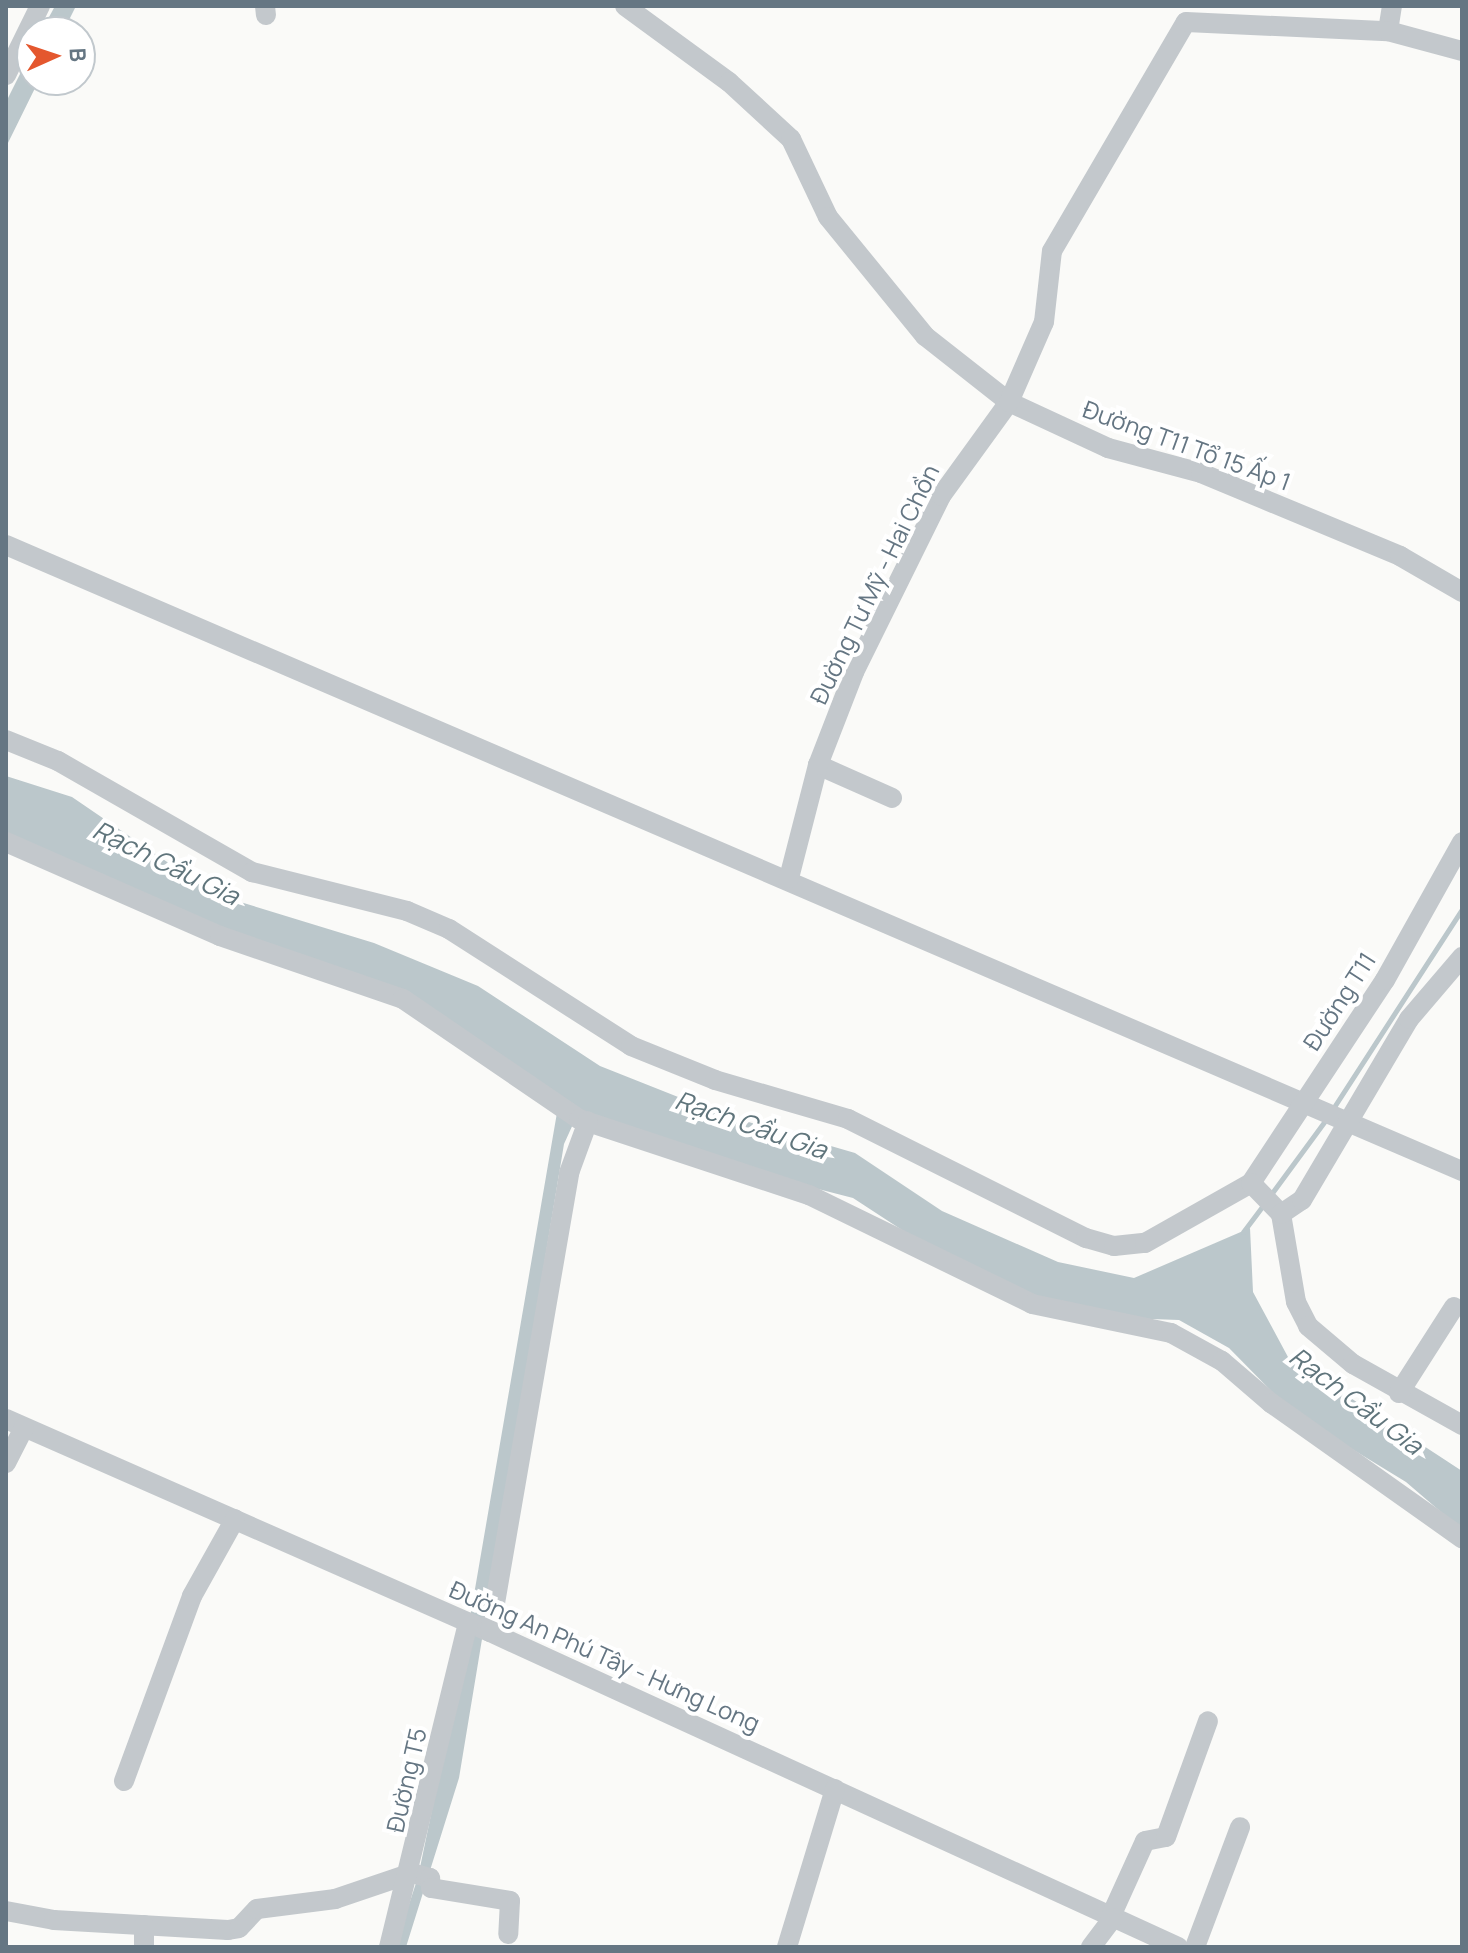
<!DOCTYPE html>
<meta charset="utf-8">
<style>
body{margin:0}
#map{position:relative;width:1468px;height:1953px;overflow:hidden;background:#fafaf8;font-family:Manrope,sans-serif}
div>[style]{position:absolute}
[style*='--x']{left:calc(var(--x)*1px);top:calc(var(--y)*1px);width:calc(var(--w)*1px);rotate:calc(var(--a)*1deg)}
.water>*{inset:0;background:#bbc7cb}
.stream>*{height:5px;margin:-2.5px;padding:0 2.5px;transform-origin:2.5px;border-radius:2.5px;background:#bbc7cb}
.minor>*{height:20px;margin:-10px;padding:0 10px;transform-origin:10px;border-radius:10px;background:#c3c8cc}
span{translate:-50% -50%;white-space:nowrap;text-align:center;line-height:1.15;-webkit-text-stroke:8px #fff;paint-order:stroke}
.street-label{font-size:24px;color:#657683}
.water-label{font-size:26px;color:#60757c;font-style:italic}
.frame{position:absolute;inset:0;border:8px solid #657683;pointer-events:none}
.north{position:absolute;left:16px;top:16px;width:80px;height:80px;box-sizing:border-box;background:#fff;border:2px solid #c1c8cd;border-radius:50%;rotate:87deg;font-size:22px;font-weight:700;line-height:32px;text-align:center;color:#657683}
.north::after{content:'';display:block;margin:auto;width:28px;height:36px;background:#e4572e;clip-path:polygon(50% 0,100% 100%,50% 72%,0 100%)}
</style>
<div id="map">
<div class="water">
<div style="clip-path:polygon(55px 6px,76px 6px,63px 32px,41px 32px)"></div>
<div style="clip-path:polygon(32px 50px,32px 80px,39px 80px,6px 147px,6px 102px)"></div>
<div style="clip-path:polygon(6px 776px,72px 797px,214px 894px,374px 943px,478px 986px,600px 1066px,721px 1114px,855px 1153px,942px 1211px,1058px 1262px,1134px 1278px,1250px 1228px,1253px 1292px,1288px 1357px,1462px 1471px,1462px 1530px,1406px 1482px,1293px 1413px,1229px 1348px,1179px 1320px,1095px 1317px,1037px 1298px,951px 1262px,853px 1198px,725px 1165px,579px 1111px,564px 1144px,459px 1778px,406px 1947px,395px 1947px,418px 1877px,460px 1676px,559px 1101px,395px 988px,197px 921px,6px 833px)"></div>
</div>
<div class="stream">
<div style="--x:1332;--y:1110;--w:239;--a:-57.1"></div>
<div style="--x:1269;--y:1197;--w:98;--a:-53.7"></div>
<div style="--x:1243;--y:1232;--w:34;--a:-53"></div>
</div>
<div class="minor">
<div style="--x:265;--y:6;--w:9;--a:84"></div>
<div style="--x:625;--y:6;--w:129;--a:36.2"></div>
<div style="--x:729;--y:82;--w:84;--a:42.6"></div>
<div style="--x:791;--y:139;--w:86;--a:64.6"></div>
<div style="--x:828;--y:217;--w:154;--a:50.8"></div>
<div style="--x:925;--y:336;--w:107;--a:38.2"></div>
<div style="--x:1009;--y:402;--w:109;--a:24.9"></div>
<div style="--x:1108;--y:448;--w:96;--a:15"></div>
<div style="--x:1201;--y:473;--w:216;--a:22.6"></div>
<div style="--x:1400;--y:556;--w:72;--a:30.1"></div>
<div style="--x:1388;--y:31;--w:25;--a:-81"></div>
<div style="--x:6;--y:75;--w:77;--a:-63.8"></div>
<div style="--x:6;--y:545;--w:1585;--a:23.27"></div>
<div style="--x:6;--y:740;--w:56;--a:22"></div>
<div style="--x:58;--y:761;--w:224;--a:29.8"></div>
<div style="--x:252;--y:872;--w:160;--a:14.1"></div>
<div style="--x:407;--y:911;--w:46;--a:23.2"></div>
<div style="--x:449;--y:929;--w:216;--a:32.7"></div>
<div style="--x:631;--y:1046;--w:91;--a:22"></div>
<div style="--x:715;--y:1080;--w:139;--a:16.3"></div>
<div style="--x:848;--y:1119;--w:266;--a:26.6"></div>
<div style="--x:1086;--y:1238;--w:29;--a:16"></div>
<div style="--x:1114;--y:1246;--w:31;--a:-6"></div>
<div style="--x:1145;--y:1243;--w:122;--a:-29.5"></div>
<div style="--x:1251;--y:1183;--w:243;--a:-56.6"></div>
<div style="--x:1385;--y:980;--w:158;--a:-60.8"></div>
<div style="--x:818;--y:765;--w:81;--a:24"></div>
<div style="--x:6;--y:842;--w:234;--a:23.7"></div>
<div style="--x:220;--y:936;--w:194;--a:19"></div>
<div style="--x:403;--y:999;--w:213;--a:34.3"></div>
<div style="--x:579;--y:1119;--w:242;--a:18.3"></div>
<div style="--x:809;--y:1195;--w:248;--a:26"></div>
<div style="--x:1032;--y:1304;--w:142;--a:11.8"></div>
<div style="--x:1171;--y:1333;--w:58;--a:28.8"></div>
<div style="--x:1222;--y:1361;--w:65;--a:40.6"></div>
<div style="--x:1271;--y:1403;--w:234;--a:35.3"></div>
<div style="--x:789;--y:878;--w:117;--a:-75.6"></div>
<div style="--x:818;--y:765;--w:100;--a:-68.8"></div>
<div style="--x:854;--y:672;--w:196;--a:-63.7"></div>
<div style="--x:941;--y:496;--w:116;--a:-54.1"></div>
<div style="--x:1009;--y:402;--w:87;--a:-66.4"></div>
<div style="--x:1044;--y:322;--w:71;--a:-83.6"></div>
<div style="--x:1052;--y:251;--w:265;--a:-59.7"></div>
<div style="--x:1186;--y:22;--w:202;--a:2.6"></div>
<div style="--x:1388;--y:31;--w:77;--a:15.1"></div>
<div style="--x:1251;--y:1183;--w:43;--a:45.9"></div>
<div style="--x:1281;--y:1214;--w:89;--a:80.3"></div>
<div style="--x:1296;--y:1302;--w:27;--a:63"></div>
<div style="--x:1308;--y:1326;--w:59;--a:40.2"></div>
<div style="--x:1353;--y:1364;--w:125;--a:29.2"></div>
<div style="--x:1281;--y:1214;--w:25;--a:-34"></div>
<div style="--x:1302;--y:1200;--w:210;--a:-59.4"></div>
<div style="--x:1409;--y:1019;--w:82;--a:-49.5"></div>
<div style="--x:1399;--y:1393;--w:102;--a:-57.4"></div>
<div style="--x:6;--y:1419;--w:529;--a:23.75"></div>
<div style="--x:490;--y:1632;--w:757;--a:24.6"></div>
<div style="--x:6;--y:1463;--w:39;--a:-63"></div>
<div style="--x:490;--y:1632;--w:466;--a:-80.2"></div>
<div style="--x:569;--y:1173;--w:55;--a:-69.9"></div>
<div style="--x:124;--y:1781;--w:197;--a:-69.8"></div>
<div style="--x:192;--y:1596;--w:88;--a:-60.8"></div>
<div style="--x:6;--y:1911;--w:49;--a:10.6"></div>
<div style="--x:54;--y:1920;--w:174;--a:3.3"></div>
<div style="--x:228;--y:1930;--w:11;--a:-10"></div>
<div style="--x:239;--y:1928;--w:26;--a:-47"></div>
<div style="--x:257;--y:1909;--w:79;--a:-7.3"></div>
<div style="--x:335;--y:1899;--w:81;--a:-18.7"></div>
<div style="--x:412;--y:1873;--w:19;--a:16"></div>
<div style="--x:430;--y:1878;--w:10;--a:84"></div>
<div style="--x:431;--y:1888;--w:80;--a:9.3"></div>
<div style="--x:510;--y:1901;--w:33;--a:93"></div>
<div style="--x:1111;--y:1916;--w:82;--a:-65.6"></div>
<div style="--x:1145;--y:1841;--w:21;--a:-11"></div>
<div style="--x:1166;--y:1837;--w:123;--a:-70.1"></div>
<div style="--x:144;--y:1947;--w:22;--a:-90"></div>
<div style="--x:389;--y:1947;--w:334;--a:-76.3"></div>
<div style="--x:787;--y:1947;--w:165;--a:-73.1"></div>
<div style="--x:1091;--y:1947;--w:36;--a:-53"></div>
<div style="--x:1195;--y:1947;--w:128;--a:-69.4"></div>
</div>
<div class="street-label">
<span style="left:1187px;top:445px;rotate:20deg">Đường T11 Tổ 15 Ấp 1</span>
<span style="left:874px;top:584px;rotate:-64deg">Đường Tư Mỹ - Hai Chồn</span>
<span style="left:1339px;top:1001px;rotate:-57deg">Đường T11</span>
<span style="left:605px;top:1656px;rotate:24deg">Đường An Phú Tây - Hưng Long</span>
<span style="left:406px;top:1780px;rotate:-77deg">Đường T5</span>
</div>
<div class="water-label">
<span style="left:166px;top:863px;rotate:26deg">Rạch Cầu Gia</span>
<span style="left:751px;top:1125px;rotate:19deg">Rạch Cầu Gia</span>
<span style="left:1356px;top:1401px;rotate:37deg">Rạch Cầu Gia</span>
</div>
<div class="frame"></div>
<div class="north">B</div>
</div>
